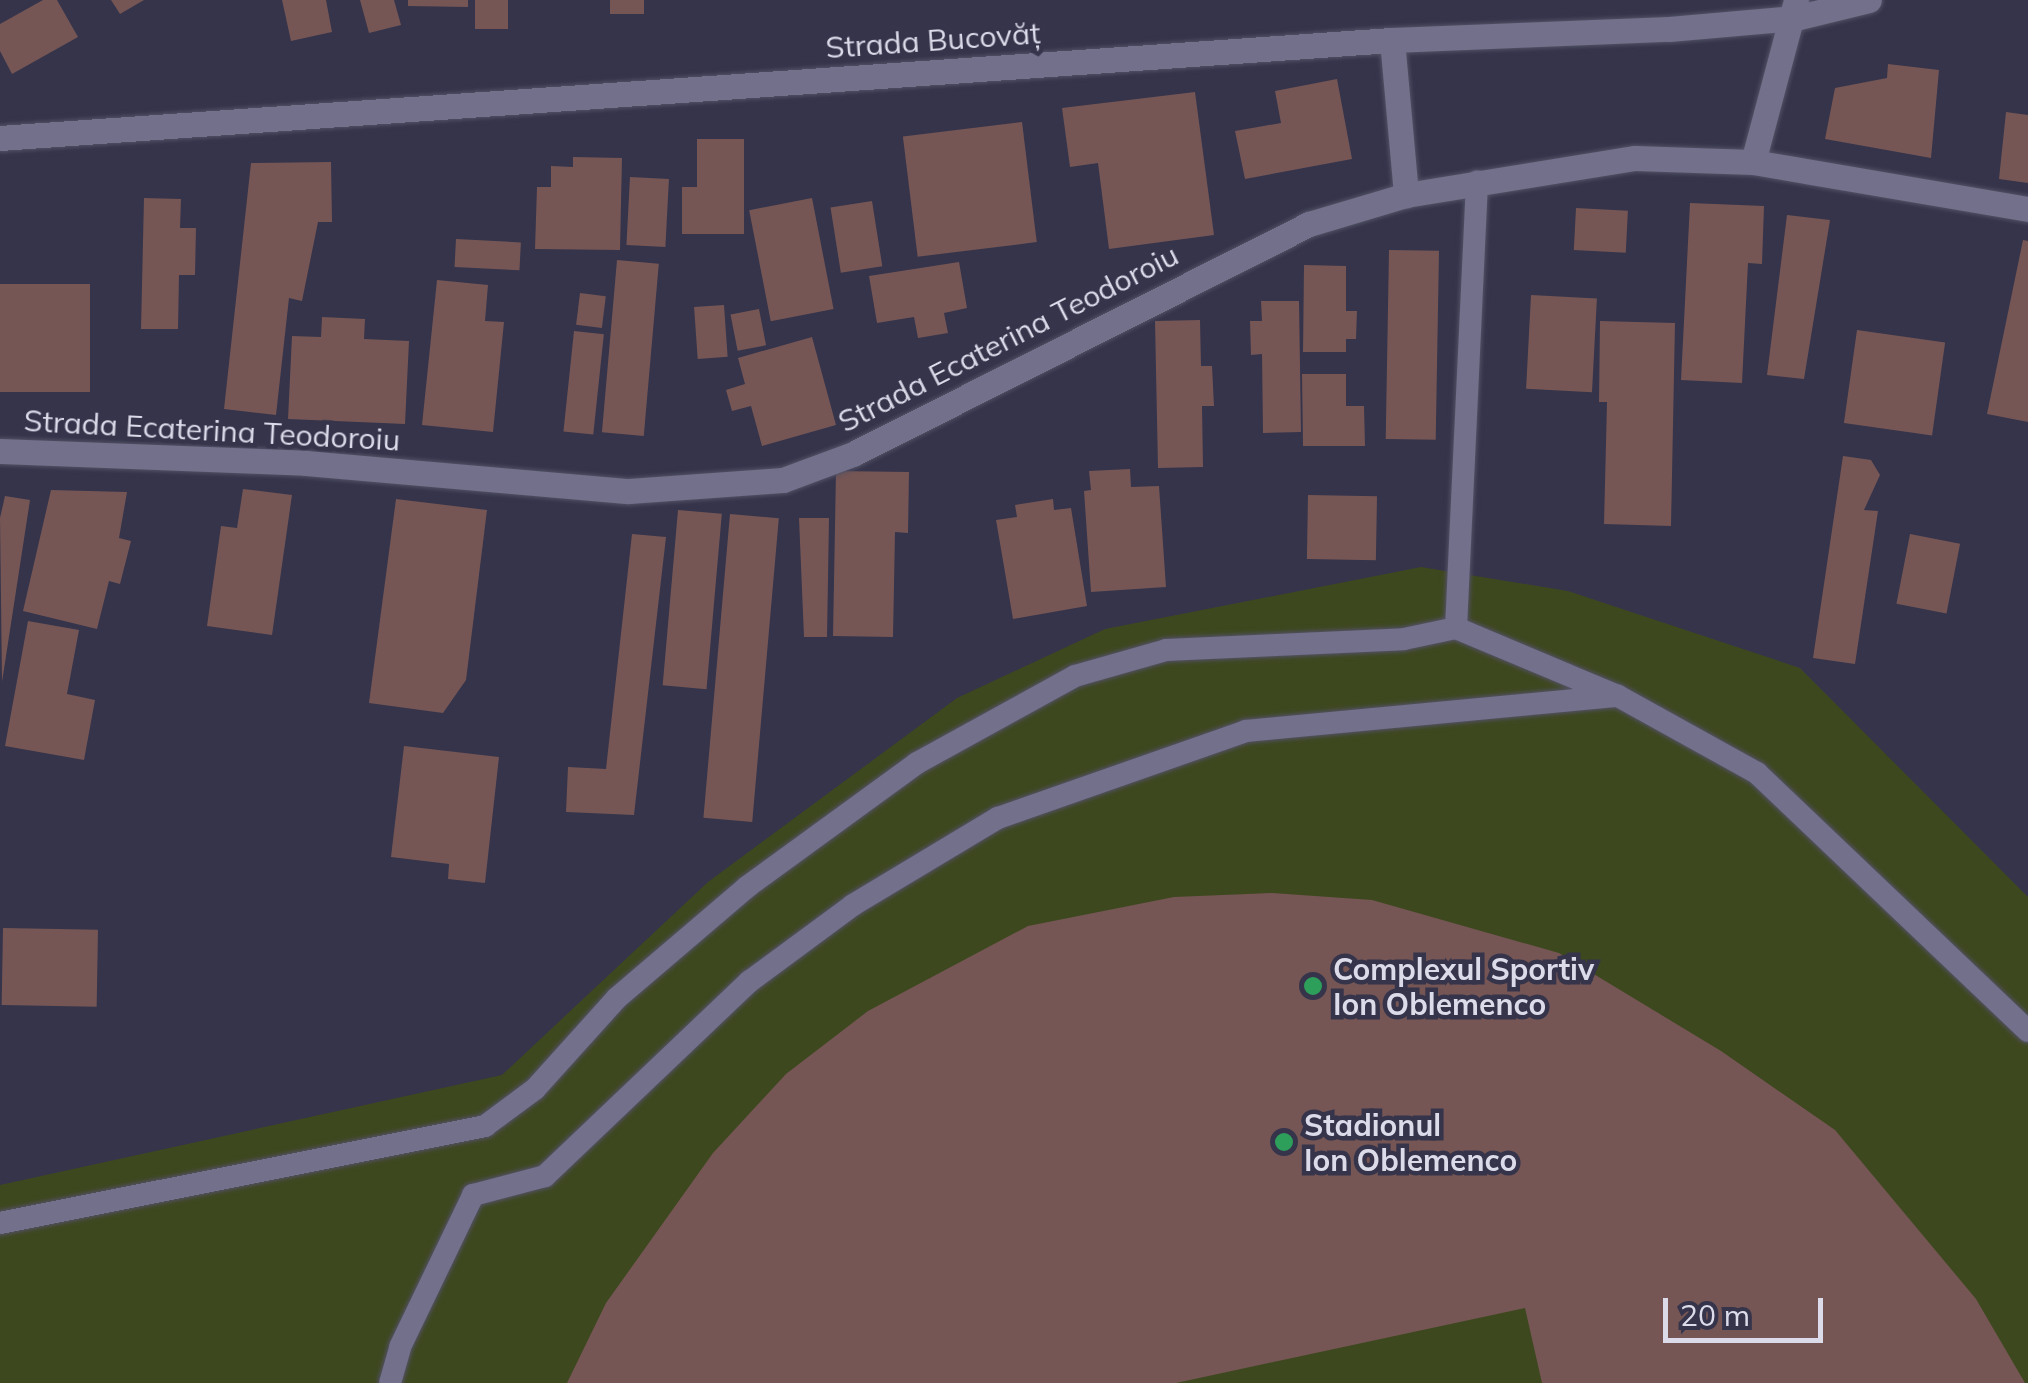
<!DOCTYPE html>
<meta charset="utf-8">
<style>
body{margin:0}
#map{position:relative;width:2028px;height:1383px;overflow:hidden;background:#35344b;font-family:Mulish,sans-serif}
div>[style]{position:absolute}
[style*='--x']{left:calc(var(--x)*1px);top:calc(var(--y)*1px);width:calc(var(--w)*1px);rotate:calc(var(--a)*1deg)}
.green>*{inset:0;background:#3e481f}
.building>*{inset:0;background:#755655;transform-origin:0 0}
.roads{filter:drop-shadow(0 0 2px #525165) drop-shadow(0 0 2px #525165)}
.service>*{height:22px;margin:-11px;padding:0 11px;transform-origin:11px;border-radius:11px;background:#72708b}
.minor>*{height:25px;margin:-12.5px;padding:0 12.5px;transform-origin:12.5px;border-radius:12.5px;background:#72708b}
.tertiary>*{height:25px;margin:-12.5px;padding:0 12.5px;transform-origin:12.5px;border-radius:12.5px;background:#72708b}
.dots>*{width:28px;height:28px;translate:-50% -50%;box-sizing:border-box;border:5px solid #35344b;border-radius:50%}
span{translate:-50% -50%;white-space:nowrap;text-align:center;line-height:1.15;-webkit-text-stroke:9px #35344b;paint-order:stroke}
.street-label{font-size:30px;color:#dbdbea}
.poi-label{font-size:30px;color:#dbdbea;font-weight:700}
.left{translate:0 -50%;text-align:left}
.scale{position:absolute;left:1663px;top:1298px;width:160px;height:45px;box-sizing:border-box;border:5px solid #dbdbea;border-top:0;padding-left:12px;font-size:30px;line-height:35px;white-space:nowrap;color:#dbdbea;-webkit-text-stroke:8px #35344b;paint-order:stroke}
</style>
<div id="map">
<div class="green">
<div style="clip-path:polygon(1421px 567px,1568px 591px,1800px 668px,2028px 897px,2028px 1383px,0 1383px,0 1185px,502px 1075px,708px 882px,957px 698px,1105px 629px)"></div>
</div>
<div class="building">
<div style="clip-path:polygon(43px 0,57px 0,78px 37px,12px 74px,0 51px,0 24px)"></div>
<div style="clip-path:polygon(111px 0,144px 0,120px 14px)"></div>
<div style="clip-path:polygon(282px 0,326px 0,332px 32px,291px 41px)"></div>
<div style="clip-path:polygon(360px 0,394px 0,401px 25px,369px 33px)"></div>
<div style="clip-path:polygon(408px 0,468px 0,468px 7px,408px 6px)"></div>
<div style="left:475px;top:0;width:33px;height:29px"></div>
<div style="left:610px;top:0;width:34px;height:14px"></div>
<div style="clip-path:polygon(1888px 64px,1939px 70px,1931px 158px,1825px 139px,1835px 88px,1887px 78px)"></div>
<div style="clip-path:polygon(1337px 79px,1352px 159px,1245px 179px,1235px 131px,1281px 123px,1275px 91px)"></div>
<div style="clip-path:polygon(1195px 92px,1214px 235px,1109px 249px,1098px 163px,1070px 167px,1062px 108px)"></div>
<div style="clip-path:polygon(2006px 112px,2028px 115px,2028px 183px,1999px 179px)"></div>
<div style="left:1022px;top:122px;width:121px;height:120px;rotate:83deg"></div>
<div style="clip-path:polygon(697px 139px,744px 139px,744px 234px,682px 234px,682px 187px,697px 187px)"></div>
<div style="clip-path:polygon(573px 157px,622px 158px,620px 250px,535px 249px,537px 187px,551px 187px,551px 166px,573px 167px)"></div>
<div style="clip-path:polygon(331px 162px,332px 222px,318px 222px,302px 301px,289px 298px,276px 415px,224px 409px,251px 163px)"></div>
<div style="left:630px;top:177px;width:39px;height:68px;rotate:3deg"></div>
<div style="clip-path:polygon(144px 198px,181px 199px,180px 228px,196px 228px,195px 275px,179px 275px,178px 329px,141px 329px)"></div>
<div style="left:812px;top:198px;width:113px;height:64px;rotate:79deg"></div>
<div style="left:872px;top:201px;width:66px;height:42px;rotate:81deg"></div>
<div style="clip-path:polygon(1690px 203px,1764px 206px,1762px 264px,1748px 263px,1742px 383px,1681px 380px)"></div>
<div style="left:1576px;top:208px;width:52px;height:42px;rotate:3deg"></div>
<div style="clip-path:polygon(1787px 215px,1830px 220px,1804px 379px,1767px 375px)"></div>
<div style="left:456px;top:239px;width:65px;height:28px;rotate:3deg"></div>
<div style="clip-path:polygon(2023px 240px,2028px 241px,2028px 422px,1987px 414px)"></div>
<div style="left:1389px;top:250px;width:50px;height:189px;rotate:1deg"></div>
<div style="left:617px;top:260px;width:42px;height:173px;rotate:5deg"></div>
<div style="clip-path:polygon(959px 262px,967px 308px,944px 313px,948px 333px,918px 338px,914px 317px,877px 323px,869px 276px)"></div>
<div style="clip-path:polygon(1304px 265px,1346px 266px,1346px 311px,1357px 311px,1356px 339px,1346px 339px,1346px 352px,1303px 352px)"></div>
<div style="clip-path:polygon(437px 280px,488px 285px,485px 321px,504px 322px,493px 432px,422px 425px)"></div>
<div style="left:0;top:284px;width:90px;height:108px"></div>
<div style="left:580px;top:293px;width:26px;height:32px;rotate:7deg"></div>
<div style="left:1531px;top:295px;width:66px;height:94px;rotate:3deg"></div>
<div style="clip-path:polygon(1261px 301px,1299px 301px,1301px 432px,1263px 433px,1262px 354px,1251px 355px,1250px 321px,1262px 321px)"></div>
<div style="left:724px;top:305px;width:52px;height:30px;rotate:86deg"></div>
<div style="left:759px;top:309px;width:37px;height:29px;rotate:79deg"></div>
<div style="clip-path:polygon(322px 317px,365px 319px,364px 339px,409px 341px,405px 424px,288px 419px,292px 336px,321px 337px)"></div>
<div style="clip-path:polygon(1200px 320px,1201px 366px,1212px 366px,1214px 406px,1202px 406px,1203px 467px,1158px 468px,1155px 321px)"></div>
<div style="clip-path:polygon(1600px 321px,1675px 323px,1671px 526px,1604px 524px,1607px 402px,1599px 402px)"></div>
<div style="left:1857px;top:330px;width:89px;height:94px;rotate:8deg"></div>
<div style="left:574px;top:331px;width:30px;height:101px;rotate:6deg"></div>
<div style="clip-path:polygon(812px 337px,836px 425px,762px 446px,751px 406px,732px 411px,726px 390px,745px 384px,738px 358px)"></div>
<div style="clip-path:polygon(1302px 374px,1346px 374px,1346px 406px,1364px 406px,1365px 446px,1303px 446px)"></div>
<div style="clip-path:polygon(1843px 456px,1871px 460px,1880px 475px,1864px 510px,1878px 511px,1855px 664px,1813px 658px)"></div>
<div style="clip-path:polygon(1130px 469px,1131px 487px,1159px 486px,1166px 587px,1091px 592px,1084px 491px,1091px 490px,1089px 471px)"></div>
<div style="clip-path:polygon(836px 471px,909px 472px,908px 533px,895px 532px,893px 637px,833px 636px)"></div>
<div style="clip-path:polygon(243px 489px,292px 495px,272px 635px,207px 626px,221px 526px,237px 528px)"></div>
<div style="clip-path:polygon(51px 490px,127px 492px,119px 538px,131px 541px,120px 584px,109px 581px,97px 629px,23px 611px)"></div>
<div style="left:1308px;top:495px;width:69px;height:64px;rotate:1deg"></div>
<div style="clip-path:polygon(5px 496px,30px 500px,2px 682px,0 518px)"></div>
<div style="clip-path:polygon(396px 499px,487px 510px,466px 680px,443px 713px,369px 703px)"></div>
<div style="clip-path:polygon(1053px 499px,1054px 510px,1071px 508px,1087px 606px,1013px 619px,996px 520px,1017px 517px,1015px 505px)"></div>
<div style="left:678px;top:510px;width:44px;height:176px;rotate:5deg"></div>
<div style="left:730px;top:514px;width:49px;height:305px;rotate:5deg"></div>
<div style="clip-path:polygon(799px 518px,829px 518px,827px 637px,804px 637px)"></div>
<div style="clip-path:polygon(632px 534px,666px 537px,634px 815px,566px 812px,568px 767px,606px 769px)"></div>
<div style="left:1910px;top:534px;width:51px;height:71px;rotate:11deg"></div>
<div style="clip-path:polygon(28px 621px,79px 630px,67px 694px,95px 700px,84px 760px,5px 746px)"></div>
<div style="clip-path:polygon(404px 746px,499px 757px,485px 883px,448px 879px,449px 864px,391px 857px)"></div>
<div style="clip-path:polygon(1272px 893px,1372px 900px,1559px 953px,1721px 1051px,1835px 1130px,1976px 1299px,2025px 1383px,1542px 1383px,1525px 1308px,1176px 1383px,567px 1383px,606px 1303px,713px 1153px,786px 1074px,868px 1011px,1028px 926px,1174px 897px)"></div>
<div style="left:3px;top:928px;width:95px;height:77px;rotate:1deg"></div>
</div>
<div class="roads">
<div class="service">
<div style="--x:1456;--y:628;--w:447;--a:-87.3"></div>
<div style="--x:0;--y:1223;--w:495;--a:-11.3"></div>
<div style="--x:485;--y:1126;--w:62;--a:-36.5"></div>
<div style="--x:535;--y:1089;--w:122;--a:-48"></div>
<div style="--x:617;--y:998;--w:171;--a:-40.5"></div>
<div style="--x:747;--y:887;--w:210;--a:-36.1"></div>
<div style="--x:917;--y:763;--w:180;--a:-28.8"></div>
<div style="--x:1075;--y:676;--w:95;--a:-15.9"></div>
<div style="--x:1166;--y:650;--w:238;--a:-2.6"></div>
<div style="--x:1404;--y:639;--w:53;--a:-11.9"></div>
<div style="--x:1456;--y:628;--w:176;--a:22.8"></div>
<div style="--x:1618;--y:696;--w:159;--a:29"></div>
<div style="--x:1757;--y:773;--w:374;--a:43.6"></div>
<div style="--x:390;--y:1383;--w:37;--a:-74"></div>
<div style="--x:400;--y:1347;--w:169;--a:-64.3"></div>
<div style="--x:473;--y:1195;--w:74;--a:-14.8"></div>
<div style="--x:545;--y:1176;--w:283;--a:-43.6"></div>
<div style="--x:750;--y:981;--w:128;--a:-36.4"></div>
<div style="--x:853;--y:905;--w:169;--a:-31"></div>
<div style="--x:998;--y:818;--w:263;--a:-19.3"></div>
<div style="--x:1246;--y:731;--w:373;--a:-5.4"></div>
</div>
<div class="minor">
<div style="--x:1392;--y:40;--w:156;--a:84.8"></div>
<div style="--x:1753;--y:162;--w:168;--a:-75.1"></div>
<div style="--x:0;--y:451;--w:306;--a:2.2"></div>
<div style="--x:306;--y:463;--w:324;--a:5"></div>
<div style="--x:629;--y:491;--w:154;--a:-4.1"></div>
<div style="--x:783;--y:480;--w:75;--a:-20.4"></div>
<div style="--x:853;--y:454;--w:511;--a:-26.77"></div>
<div style="--x:1309;--y:224;--w:101;--a:-16.6"></div>
<div style="--x:1406;--y:195;--w:232;--a:-9.2"></div>
<div style="--x:1635;--y:158;--w:118;--a:1.9"></div>
<div style="--x:1753;--y:162;--w:279;--a:9.7"></div>
</div>
<div class="tertiary">
<div style="--x:0;--y:138;--w:1395;--a:-4.03"></div>
<div style="--x:1392;--y:40;--w:277;--a:-2.3"></div>
<div style="--x:1669;--y:29;--w:126;--a:-5"></div>
<div style="--x:1795;--y:18;--w:76;--a:-13.7"></div>
</div>
</div>
<div class="dots">
<div style="left:1313px;top:986px;background:#2e9e5b"></div>
<div style="left:1284px;top:1142px;background:#2e9e5b"></div>
</div>
<div class="street-label">
<span style="left:933px;top:40px;rotate:-4deg">Strada Bucovăț</span>
<span style="left:1008px;top:338px;rotate:-27deg">Strada Ecaterina Teodoroiu</span>
<span style="left:212px;top:430px;rotate:3deg">Strada Ecaterina Teodoroiu</span>
</div>
<div class="poi-label">
<span class="left" style="left:1333px;top:986px">Complexul Sportiv<br>Ion Oblemenco</span>
<span class="left" style="left:1304px;top:1142px">Stadionul<br>Ion Oblemenco</span>
</div>
<div class="scale">20 m</div>
</div>
